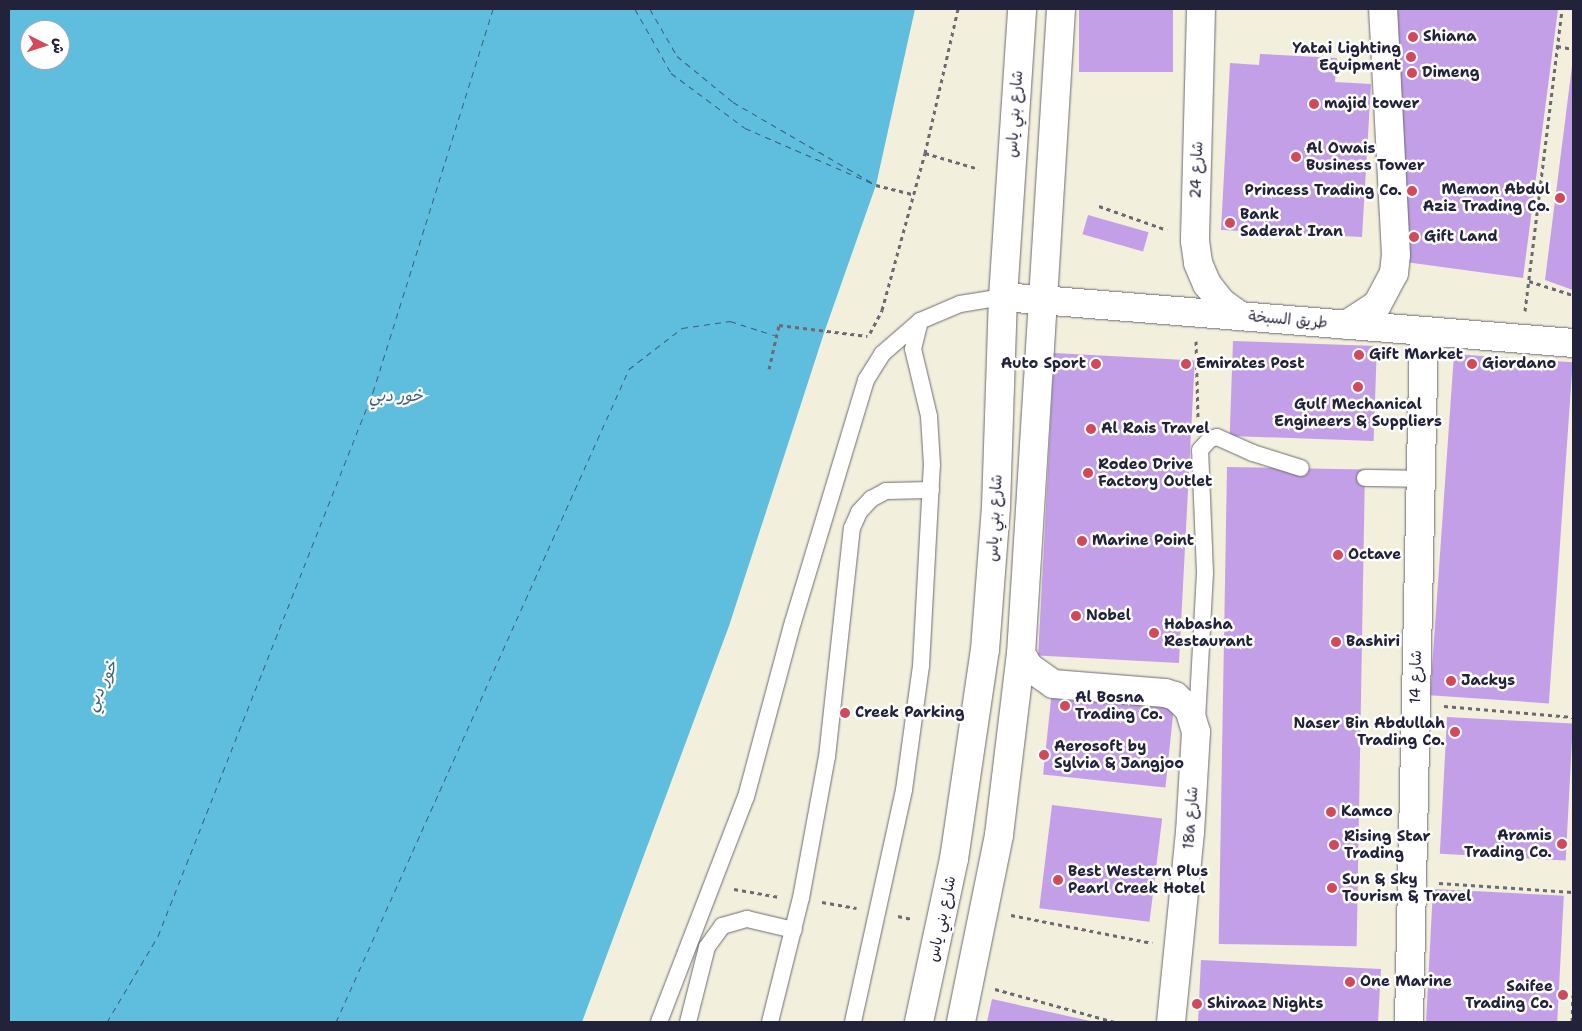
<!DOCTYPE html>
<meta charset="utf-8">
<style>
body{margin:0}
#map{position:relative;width:1582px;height:1031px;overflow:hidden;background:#f2efdc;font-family:"Shantell Sans","Playpen Sans Arabic",sans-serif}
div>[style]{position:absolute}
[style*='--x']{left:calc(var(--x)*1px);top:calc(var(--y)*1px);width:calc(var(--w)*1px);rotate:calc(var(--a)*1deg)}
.water>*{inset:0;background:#5fbedd}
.ferry>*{height:1px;margin-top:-0.5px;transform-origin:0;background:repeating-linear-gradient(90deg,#3a607c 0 6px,transparent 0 11px)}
.building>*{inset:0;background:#c39fe7;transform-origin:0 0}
.path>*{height:3px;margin-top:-1.5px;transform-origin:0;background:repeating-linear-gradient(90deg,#6b6a73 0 4px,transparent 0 8px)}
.roads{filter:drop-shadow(0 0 1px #6b6a73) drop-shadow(0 0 1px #6b6a73)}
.service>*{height:16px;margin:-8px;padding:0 8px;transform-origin:8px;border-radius:8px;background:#fff}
.minor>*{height:28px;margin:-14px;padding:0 14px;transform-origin:14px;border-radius:14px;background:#fff}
.tertiary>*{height:28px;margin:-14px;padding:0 14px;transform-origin:14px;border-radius:14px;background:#fff}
.secondary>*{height:28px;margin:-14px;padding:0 14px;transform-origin:14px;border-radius:14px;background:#fff}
.dots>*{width:14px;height:14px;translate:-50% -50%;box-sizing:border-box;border:2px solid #fff;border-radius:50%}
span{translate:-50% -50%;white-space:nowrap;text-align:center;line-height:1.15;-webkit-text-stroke:5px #fff;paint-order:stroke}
.poi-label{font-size:15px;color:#22223b;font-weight:700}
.left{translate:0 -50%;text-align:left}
.right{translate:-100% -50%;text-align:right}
.street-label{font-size:15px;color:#22223b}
.water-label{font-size:16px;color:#3a607c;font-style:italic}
.frame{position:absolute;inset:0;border:10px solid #22223b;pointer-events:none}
.north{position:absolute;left:20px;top:20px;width:50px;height:50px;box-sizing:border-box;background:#fff;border:1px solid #a7a7b1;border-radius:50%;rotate:95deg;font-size:14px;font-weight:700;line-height:20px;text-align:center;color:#22223b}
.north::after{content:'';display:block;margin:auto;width:18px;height:22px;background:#d1495b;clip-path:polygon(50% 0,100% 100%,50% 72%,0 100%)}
</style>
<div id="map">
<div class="water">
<div style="clip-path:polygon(evenodd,9px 9px,915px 9px,876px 185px,824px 333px,729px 626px,582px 1022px,9px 1022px,9px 9px,30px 30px,60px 30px,60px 60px,30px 60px,30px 30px)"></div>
</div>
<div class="ferry">
<div style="--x:635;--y:9;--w:73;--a:60.6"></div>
<div style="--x:671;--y:73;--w:92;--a:36.6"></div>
<div style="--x:745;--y:128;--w:143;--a:23.5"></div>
<div style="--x:650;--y:9;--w:54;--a:60.1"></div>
<div style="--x:677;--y:56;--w:72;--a:39.4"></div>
<div style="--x:733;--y:102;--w:160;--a:30.1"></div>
<div style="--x:107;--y:1022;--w:100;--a:-59.3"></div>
<div style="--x:158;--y:936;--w:585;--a:-68.44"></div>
<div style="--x:373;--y:392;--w:401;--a:-72.6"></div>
<div style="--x:336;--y:1022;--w:716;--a:-65.83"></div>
<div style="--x:629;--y:369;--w:67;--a:-37.7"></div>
<div style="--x:682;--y:328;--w:49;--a:-8.3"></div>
<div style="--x:730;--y:321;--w:49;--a:17.7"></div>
</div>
<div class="building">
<div style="left:1079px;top:9px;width:94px;height:63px"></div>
<div style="clip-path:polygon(1390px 9px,1558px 9px,1523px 278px,1398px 261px)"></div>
<div style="clip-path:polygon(1260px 54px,1337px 58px,1335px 82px,1371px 84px,1362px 237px,1221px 230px,1230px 63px,1259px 65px)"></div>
<div style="clip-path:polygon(1573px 58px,1573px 290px,1545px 280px)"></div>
<div style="left:1088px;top:215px;width:63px;height:20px;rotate:16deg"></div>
<div style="left:1233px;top:341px;width:144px;height:95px;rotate:2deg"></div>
<div style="left:1054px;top:353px;width:141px;height:303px;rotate:3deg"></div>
<div style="left:1454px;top:354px;width:119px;height:342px;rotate:4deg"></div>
<div style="left:1227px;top:467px;width:138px;height:477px;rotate:1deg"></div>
<div style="left:1052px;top:690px;width:123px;height:85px;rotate:6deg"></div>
<div style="left:1447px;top:717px;width:126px;height:137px;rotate:3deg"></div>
<div style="left:1052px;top:805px;width:111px;height:104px;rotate:7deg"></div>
<div style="left:1433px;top:889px;width:131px;height:133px;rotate:3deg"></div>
<div style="clip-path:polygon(1201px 960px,1381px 969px,1378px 1022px,1198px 1022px)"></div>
<div style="clip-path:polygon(992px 999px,1090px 1021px,1090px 1022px,987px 1022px)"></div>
</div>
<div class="path">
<div style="--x:1557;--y:46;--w:16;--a:11"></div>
<div style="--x:925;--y:153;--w:56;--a:16.5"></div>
<div style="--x:876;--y:185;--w:38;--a:14"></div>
<div style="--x:1099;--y:206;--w:72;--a:19.4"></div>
<div style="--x:1529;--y:281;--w:46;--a:17.7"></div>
<div style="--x:1525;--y:311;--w:304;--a:-83"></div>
<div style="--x:870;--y:333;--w:26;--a:-62"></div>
<div style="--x:882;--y:310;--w:163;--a:-74.7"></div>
<div style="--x:925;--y:153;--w:148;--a:-77.1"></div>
<div style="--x:1196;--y:341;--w:79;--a:88.5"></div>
<div style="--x:769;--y:369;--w:45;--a:-77.2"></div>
<div style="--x:779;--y:325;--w:89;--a:7.1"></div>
<div style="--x:1444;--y:706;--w:129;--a:4.9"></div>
<div style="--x:1439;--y:883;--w:134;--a:3.8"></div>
<div style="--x:734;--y:889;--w:46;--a:10.1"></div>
<div style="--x:822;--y:902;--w:35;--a:10"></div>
<div style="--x:1011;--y:915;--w:144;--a:11.2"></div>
<div style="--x:898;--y:916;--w:14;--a:12"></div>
<div style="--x:995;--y:989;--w:124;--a:15.4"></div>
<div style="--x:1572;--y:1022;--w:27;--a:-88"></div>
</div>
<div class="roads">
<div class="service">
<div style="--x:1365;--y:478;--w:56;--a:1"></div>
<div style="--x:1197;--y:720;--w:147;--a:-86.9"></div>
<div style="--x:1205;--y:573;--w:123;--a:-92.3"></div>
<div style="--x:1200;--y:450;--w:15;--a:-48"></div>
<div style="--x:1210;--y:439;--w:7;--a:-16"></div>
<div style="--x:1217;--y:437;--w:39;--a:24"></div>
<div style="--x:1253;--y:453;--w:50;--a:17.4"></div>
<div style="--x:659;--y:1022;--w:241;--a:-68.9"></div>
<div style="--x:746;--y:797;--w:181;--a:-75"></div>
<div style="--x:793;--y:622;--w:253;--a:-73.2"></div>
<div style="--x:866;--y:380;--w:31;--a:-58"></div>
<div style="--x:882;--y:354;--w:50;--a:-41"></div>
<div style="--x:920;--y:321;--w:43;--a:-23"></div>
<div style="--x:960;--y:304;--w:44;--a:-9.2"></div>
<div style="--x:688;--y:1022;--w:77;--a:-75.8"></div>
<div style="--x:707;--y:947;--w:26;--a:-54"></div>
<div style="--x:722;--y:926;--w:26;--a:-16"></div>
<div style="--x:747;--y:919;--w:48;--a:13.2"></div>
<div style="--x:770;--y:1022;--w:128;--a:-76"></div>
<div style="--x:801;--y:898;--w:143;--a:-79.6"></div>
<div style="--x:827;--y:757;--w:230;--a:-83.8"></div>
<div style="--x:852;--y:528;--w:17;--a:-66"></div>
<div style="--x:859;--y:512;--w:18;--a:-47"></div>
<div style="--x:871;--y:499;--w:17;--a:-28"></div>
<div style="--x:886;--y:491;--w:45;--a:-1.3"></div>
<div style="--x:853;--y:1022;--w:238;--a:-77.6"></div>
<div style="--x:904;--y:790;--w:125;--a:-82.2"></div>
<div style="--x:921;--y:666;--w:201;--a:-86.9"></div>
<div style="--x:932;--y:465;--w:49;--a:-93.5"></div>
<div style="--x:929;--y:416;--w:69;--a:-103.4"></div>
<div style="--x:913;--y:349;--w:29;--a:-76"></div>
</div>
<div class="minor">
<div style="--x:1201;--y:9;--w:232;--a:91.5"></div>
<div style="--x:1195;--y:241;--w:22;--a:82"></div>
<div style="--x:1198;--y:263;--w:23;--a:67"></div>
<div style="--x:1207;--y:284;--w:23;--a:52"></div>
<div style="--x:1221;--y:302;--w:24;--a:36"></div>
<div style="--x:1346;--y:325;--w:37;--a:-33"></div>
<div style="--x:1377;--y:305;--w:36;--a:-62"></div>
<div style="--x:1394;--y:273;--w:18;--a:-84"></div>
<div style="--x:1396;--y:255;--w:246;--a:-93"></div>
<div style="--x:1021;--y:654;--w:15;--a:58"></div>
<div style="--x:1029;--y:667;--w:29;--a:35"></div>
<div style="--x:1053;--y:684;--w:112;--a:4.6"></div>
<div style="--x:1165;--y:693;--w:10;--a:17"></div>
<div style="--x:1175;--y:696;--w:19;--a:43"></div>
<div style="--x:1189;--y:709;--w:24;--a:73"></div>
<div style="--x:1196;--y:732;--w:100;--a:93.4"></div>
<div style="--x:1190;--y:832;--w:191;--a:95.7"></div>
</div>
<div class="tertiary">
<div style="--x:1003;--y:297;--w:572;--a:4.61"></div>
<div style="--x:1409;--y:1022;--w:691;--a:-88.76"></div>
</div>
<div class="secondary">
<div style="--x:919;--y:1022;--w:167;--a:-77.9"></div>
<div style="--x:954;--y:859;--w:211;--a:-81.6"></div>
<div style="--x:985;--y:650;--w:143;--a:-85.6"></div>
<div style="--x:996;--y:507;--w:210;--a:-88.1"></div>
<div style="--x:1003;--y:297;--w:289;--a:-86.2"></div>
<div style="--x:961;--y:1022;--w:191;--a:-78.5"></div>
<div style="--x:999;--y:835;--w:182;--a:-83.1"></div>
<div style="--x:1021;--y:654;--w:646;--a:-86.45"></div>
</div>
</div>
<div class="dots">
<div style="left:1413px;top:37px;background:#d1495b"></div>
<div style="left:1411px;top:57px;background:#d1495b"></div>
<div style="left:1412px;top:73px;background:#d1495b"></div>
<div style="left:1314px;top:104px;background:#d1495b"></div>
<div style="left:1296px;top:157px;background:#d1495b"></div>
<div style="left:1412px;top:191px;background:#d1495b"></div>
<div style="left:1560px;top:198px;background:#d1495b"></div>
<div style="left:1230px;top:223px;background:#d1495b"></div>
<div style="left:1414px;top:237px;background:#d1495b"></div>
<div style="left:1359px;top:355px;background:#d1495b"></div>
<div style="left:1096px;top:364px;background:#d1495b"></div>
<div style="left:1186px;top:364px;background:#d1495b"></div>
<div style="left:1472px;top:364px;background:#d1495b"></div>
<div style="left:1358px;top:387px;background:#d1495b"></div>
<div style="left:1091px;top:429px;background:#d1495b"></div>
<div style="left:1088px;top:473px;background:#d1495b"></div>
<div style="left:1082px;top:541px;background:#d1495b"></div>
<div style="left:1338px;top:555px;background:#d1495b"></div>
<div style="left:1076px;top:616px;background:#d1495b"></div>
<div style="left:1154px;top:633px;background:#d1495b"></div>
<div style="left:1336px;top:642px;background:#d1495b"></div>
<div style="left:1451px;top:681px;background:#d1495b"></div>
<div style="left:1065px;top:706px;background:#d1495b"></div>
<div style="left:845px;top:713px;background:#d1495b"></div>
<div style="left:1455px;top:732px;background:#d1495b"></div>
<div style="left:1044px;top:755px;background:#d1495b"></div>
<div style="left:1331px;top:812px;background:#d1495b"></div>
<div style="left:1562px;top:844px;background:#d1495b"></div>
<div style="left:1334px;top:845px;background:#d1495b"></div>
<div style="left:1058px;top:880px;background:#d1495b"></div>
<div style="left:1332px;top:888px;background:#d1495b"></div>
<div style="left:1350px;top:982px;background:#d1495b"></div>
<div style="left:1563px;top:995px;background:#d1495b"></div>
<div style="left:1197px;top:1004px;background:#d1495b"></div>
</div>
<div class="poi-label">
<span class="left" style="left:1423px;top:37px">Shiana</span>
<span class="right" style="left:1401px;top:57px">Yatai Lighting<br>Equipment</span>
<span class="left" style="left:1422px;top:73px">Dimeng</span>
<span class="left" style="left:1324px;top:104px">majid tower</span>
<span class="left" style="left:1306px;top:157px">Al Owais<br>Business Tower</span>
<span class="right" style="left:1550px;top:198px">Memon Abdul<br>Aziz Trading Co.</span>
<span class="right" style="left:1402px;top:191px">Princess Trading Co.</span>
<span class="left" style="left:1240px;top:223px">Bank<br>Saderat Iran</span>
<span class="left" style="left:1424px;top:237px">Gift Land</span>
<span class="left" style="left:1369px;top:355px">Gift Market</span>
<span class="right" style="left:1086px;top:364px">Auto Sport</span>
<span class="left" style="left:1196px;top:364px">Emirates Post</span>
<span class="left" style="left:1482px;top:364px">Giordano</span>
<span style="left:1358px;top:413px">Gulf Mechanical<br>Engineers &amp; Suppliers</span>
<span class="left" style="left:1101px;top:429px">Al Rais Travel</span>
<span class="left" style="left:1098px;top:473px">Rodeo Drive<br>Factory Outlet</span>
<span class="left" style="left:1092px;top:541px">Marine Point</span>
<span class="left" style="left:1348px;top:555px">Octave</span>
<span class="left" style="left:1086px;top:616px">Nobel</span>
<span class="left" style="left:1164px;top:633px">Habasha<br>Restaurant</span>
<span class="left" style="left:1346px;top:642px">Bashiri</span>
<span class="left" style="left:1461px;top:681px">Jackys</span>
<span class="left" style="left:1075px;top:706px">Al Bosna<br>Trading Co.</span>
<span class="left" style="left:855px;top:713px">Creek Parking</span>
<span class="right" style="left:1445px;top:732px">Naser Bin Abdullah<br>Trading Co.</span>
<span class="left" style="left:1054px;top:755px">Aerosoft by<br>Sylvia &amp; Jangjoo</span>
<span class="left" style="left:1341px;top:812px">Kamco</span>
<span class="right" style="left:1552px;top:844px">Aramis<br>Trading Co.</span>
<span class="left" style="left:1344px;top:845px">Rising Star<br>Trading</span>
<span class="left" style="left:1068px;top:880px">Best Western Plus<br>Pearl Creek Hotel</span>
<span class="left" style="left:1342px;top:888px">Sun &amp; Sky<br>Tourism &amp; Travel</span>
<span class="left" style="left:1360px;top:982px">One Marine</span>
<span class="right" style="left:1553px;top:995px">Saifee<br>Trading Co.</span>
<span class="left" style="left:1207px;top:1004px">Shiraaz Nights</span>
</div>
<div class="street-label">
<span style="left:1015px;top:114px;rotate:-86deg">شارع بني ياس</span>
<span style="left:1197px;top:170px;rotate:-88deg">شارع 24</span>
<span style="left:1288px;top:320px;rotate:5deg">طريق السبخة</span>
<span style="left:995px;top:518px;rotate:-87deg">شارع بني ياس</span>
<span style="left:1416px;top:677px;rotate:-89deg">شارع 14</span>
<span style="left:1191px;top:818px;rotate:-86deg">18a شارع</span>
<span style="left:942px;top:919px;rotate:-78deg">شارع بني ياس</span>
</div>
<div class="water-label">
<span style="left:396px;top:396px">خور دبي</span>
<span style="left:102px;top:686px;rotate:-64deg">خور دبي</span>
</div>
<div class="frame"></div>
<div class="north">ش</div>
</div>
